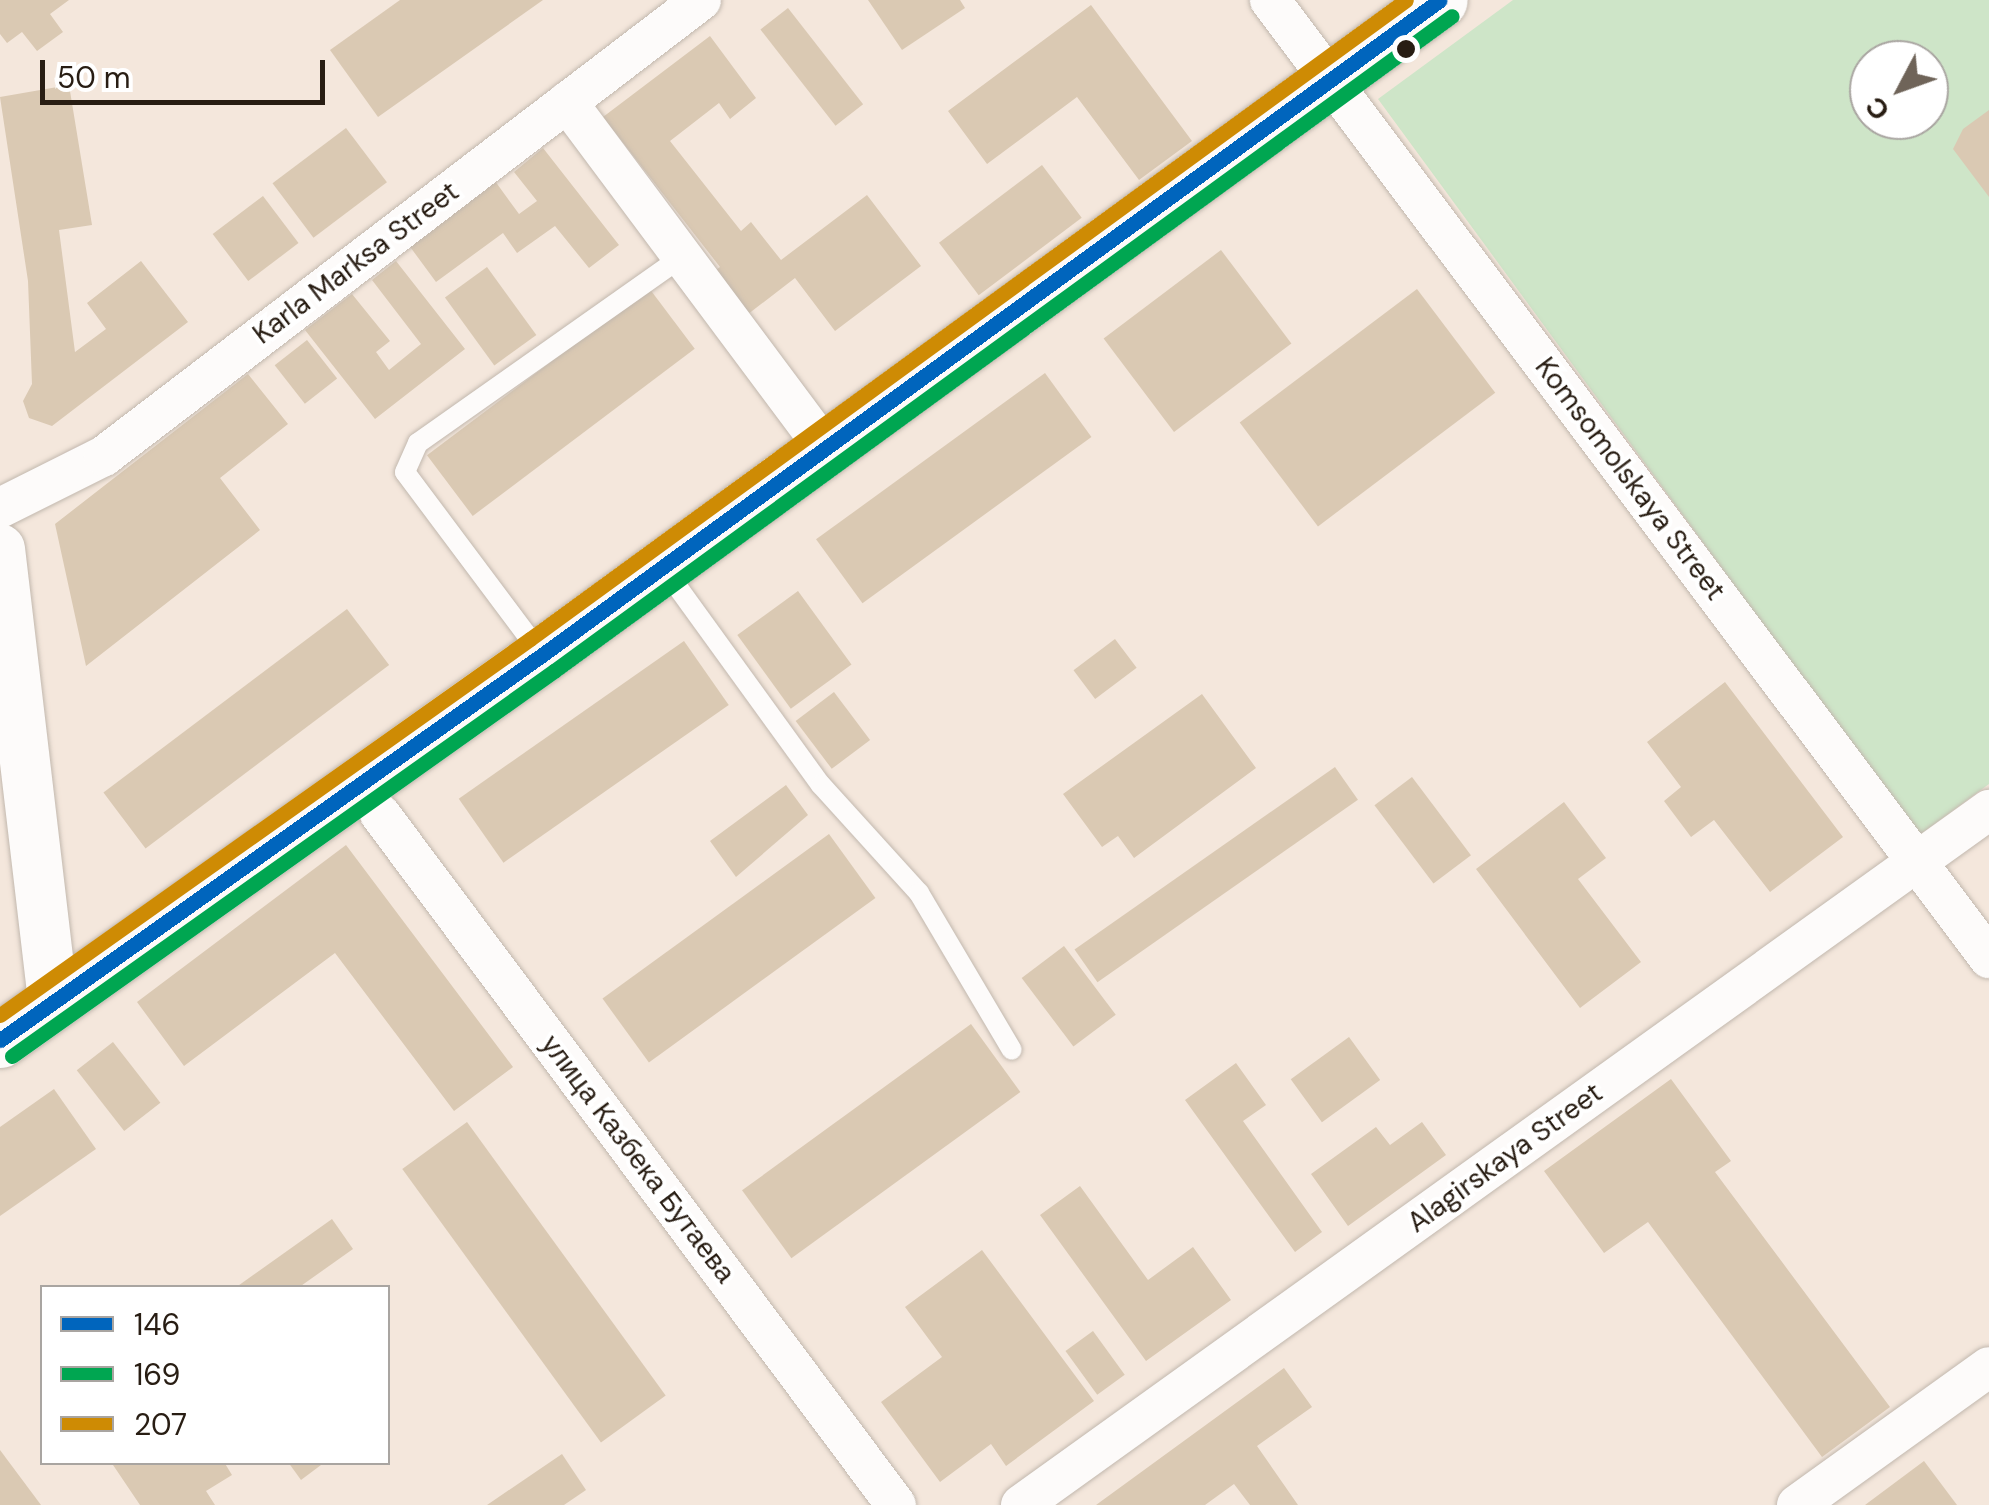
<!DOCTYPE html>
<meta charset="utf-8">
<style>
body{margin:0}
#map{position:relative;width:1989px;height:1505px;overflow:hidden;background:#f4e7dc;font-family:"DM Sans",sans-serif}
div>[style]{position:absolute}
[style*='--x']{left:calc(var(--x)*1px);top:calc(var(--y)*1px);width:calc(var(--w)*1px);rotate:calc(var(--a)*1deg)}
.green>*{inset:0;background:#cee5c8}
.building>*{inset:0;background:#dac9b3;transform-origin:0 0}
.roads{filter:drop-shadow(0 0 2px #c2b8ae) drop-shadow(0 0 2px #c2b8ae)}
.service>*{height:20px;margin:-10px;padding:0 10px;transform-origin:10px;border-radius:10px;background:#fdfbfa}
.minor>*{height:40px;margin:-20px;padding:0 20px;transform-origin:20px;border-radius:20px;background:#fdfbfa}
.tertiary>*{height:50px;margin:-25px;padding:0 25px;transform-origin:25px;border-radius:25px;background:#fdfbfa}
.secondary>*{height:55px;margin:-27.5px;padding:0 27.5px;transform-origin:27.5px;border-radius:27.5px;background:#fdfbfa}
.bus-1>*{height:15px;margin:-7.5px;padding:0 7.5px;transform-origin:7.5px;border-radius:7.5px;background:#0065bd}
.bus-2>*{height:15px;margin:-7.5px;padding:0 7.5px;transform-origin:7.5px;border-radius:7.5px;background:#00a651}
.bus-3>*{height:15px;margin:-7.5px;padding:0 7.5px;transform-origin:7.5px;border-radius:7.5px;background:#ce8b04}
.dots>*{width:28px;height:28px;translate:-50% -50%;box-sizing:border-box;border:5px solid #fff;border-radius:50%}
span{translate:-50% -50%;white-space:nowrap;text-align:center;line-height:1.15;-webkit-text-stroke:8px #fff;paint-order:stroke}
.street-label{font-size:28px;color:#281d13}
.legend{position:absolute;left:40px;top:1285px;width:350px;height:180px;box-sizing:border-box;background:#fff;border:2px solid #a9a5a1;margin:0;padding:12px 18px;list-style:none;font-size:30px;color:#281d13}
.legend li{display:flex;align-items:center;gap:20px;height:50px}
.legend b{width:50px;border:2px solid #a9a5a1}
.north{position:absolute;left:1849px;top:40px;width:100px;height:100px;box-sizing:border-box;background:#fff;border:2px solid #a9a5a1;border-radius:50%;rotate:229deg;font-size:28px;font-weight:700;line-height:40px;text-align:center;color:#281d13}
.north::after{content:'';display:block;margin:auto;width:35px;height:45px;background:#6f6459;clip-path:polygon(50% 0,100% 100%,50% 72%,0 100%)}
.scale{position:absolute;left:40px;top:60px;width:285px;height:45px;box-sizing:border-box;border:5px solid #281d13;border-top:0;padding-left:12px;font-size:30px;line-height:35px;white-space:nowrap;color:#281d13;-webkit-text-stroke:8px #fff;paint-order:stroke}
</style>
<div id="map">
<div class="green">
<div style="clip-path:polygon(evenodd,1513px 0,1989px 0,1989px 784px,1918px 836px,1378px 99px,1513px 0,1869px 60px,1929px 60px,1929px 120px,1869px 120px,1869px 60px)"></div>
</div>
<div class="building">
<div style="clip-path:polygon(0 0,69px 0,50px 14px,63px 32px,37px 51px,22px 32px,7px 43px,0 34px)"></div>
<div style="clip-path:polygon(400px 0,543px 0,378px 117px,330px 50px)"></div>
<div style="clip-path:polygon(868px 0,960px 0,965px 8px,902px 50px)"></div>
<div style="clip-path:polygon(1091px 5px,1192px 141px,1139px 180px,1077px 97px,987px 164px,948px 111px)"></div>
<div style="left:788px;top:8px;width:122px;height:35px;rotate:52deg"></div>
<div style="clip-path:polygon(710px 36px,756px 98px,730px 119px,719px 103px,670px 141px,741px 231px,751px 222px,781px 260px,867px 195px,921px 266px,835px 331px,795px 278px,743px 318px,709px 275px,720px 267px,603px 117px)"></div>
<div style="clip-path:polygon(69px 85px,92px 225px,59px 230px,75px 352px,106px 329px,87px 303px,141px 261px,188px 322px,52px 426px,29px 418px,23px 401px,32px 384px,28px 281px,0 97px)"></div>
<div style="clip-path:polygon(1989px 110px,1989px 197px,1953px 149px,1963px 129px)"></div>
<div style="left:346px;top:128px;width:68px;height:92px;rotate:53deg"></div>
<div style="clip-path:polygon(543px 148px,619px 245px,589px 268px,555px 226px,517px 253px,503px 233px,436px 282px,408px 244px,495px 181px,519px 214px,537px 201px,514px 172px)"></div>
<div style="left:1042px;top:165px;width:66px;height:129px;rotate:53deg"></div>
<div style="left:263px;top:196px;width:59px;height:63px;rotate:53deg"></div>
<div style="left:1221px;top:250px;width:117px;height:147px;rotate:53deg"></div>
<div style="clip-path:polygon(396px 261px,465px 349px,375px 419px,305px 330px,352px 294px,390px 341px,376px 352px,389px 370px,421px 344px,372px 280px)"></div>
<div style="left:487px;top:267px;width:84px;height:52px;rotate:54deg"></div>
<div style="left:649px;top:288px;width:76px;height:278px;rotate:53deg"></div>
<div style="left:1417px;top:289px;width:130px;height:222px;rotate:53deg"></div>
<div style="left:307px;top:340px;width:49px;height:41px;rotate:52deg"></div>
<div style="left:1045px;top:373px;width:79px;height:283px;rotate:54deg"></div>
<div style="clip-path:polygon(248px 374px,288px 424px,220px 478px,260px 530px,86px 666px,55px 524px)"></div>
<div style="left:798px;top:591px;width:91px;height:75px;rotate:54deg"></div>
<div style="left:347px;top:609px;width:70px;height:305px;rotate:53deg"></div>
<div style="left:1115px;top:639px;width:36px;height:52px;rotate:53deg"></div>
<div style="left:684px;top:641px;width:78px;height:275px;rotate:55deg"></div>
<div style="clip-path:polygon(1725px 682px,1843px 837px,1770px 892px,1714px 820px,1691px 837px,1664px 801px,1681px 787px,1647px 742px)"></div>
<div style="left:834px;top:692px;width:60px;height:48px;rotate:53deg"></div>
<div style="clip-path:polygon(1202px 694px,1256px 768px,1134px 858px,1118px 836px,1102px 847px,1063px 794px)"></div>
<div style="left:1335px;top:767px;width:40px;height:318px;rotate:55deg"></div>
<div style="left:1412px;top:777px;width:98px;height:47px;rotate:53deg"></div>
<div style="clip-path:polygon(786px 785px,808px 815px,736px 877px,710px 841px)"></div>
<div style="clip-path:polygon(1564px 802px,1606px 858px,1578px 879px,1641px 962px,1580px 1008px,1476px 869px)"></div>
<div style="left:829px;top:834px;width:79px;height:280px;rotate:54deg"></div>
<div style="clip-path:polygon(346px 845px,513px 1067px,454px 1111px,335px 953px,184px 1066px,137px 1002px)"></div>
<div style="left:1064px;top:946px;width:86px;height:53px;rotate:53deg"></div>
<div style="left:971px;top:1024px;width:84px;height:283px;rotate:54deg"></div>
<div style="left:1349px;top:1037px;width:53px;height:72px;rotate:54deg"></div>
<div style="left:113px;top:1042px;width:77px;height:46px;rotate:52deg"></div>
<div style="clip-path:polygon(1236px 1063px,1266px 1105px,1243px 1121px,1322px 1232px,1295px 1252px,1185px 1100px)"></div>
<div style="clip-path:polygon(1671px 1079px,1731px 1161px,1715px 1172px,1890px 1407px,1822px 1457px,1648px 1222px,1604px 1253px,1544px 1171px)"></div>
<div style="clip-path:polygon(54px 1089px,96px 1149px,0 1216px,0 1127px)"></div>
<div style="left:467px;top:1122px;width:338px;height:80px;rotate:54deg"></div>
<div style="clip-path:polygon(1422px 1122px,1446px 1155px,1348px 1226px,1311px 1174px,1376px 1127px,1390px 1145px)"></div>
<div style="clip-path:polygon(1080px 1186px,1148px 1280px,1193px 1247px,1231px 1300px,1146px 1361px,1040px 1215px)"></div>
<div style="clip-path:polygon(332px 1219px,353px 1249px,298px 1288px,235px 1288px)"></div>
<div style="clip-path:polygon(982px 1250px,1094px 1401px,1006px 1466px,991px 1444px,940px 1482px,881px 1402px,942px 1357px,905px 1307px)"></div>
<div style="left:1093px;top:1331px;width:54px;height:34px;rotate:54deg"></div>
<div style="clip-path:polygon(1284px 1368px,1312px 1407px,1257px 1446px,1298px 1505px,1250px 1505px,1234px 1484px,1205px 1505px,1096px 1505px)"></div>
<div style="clip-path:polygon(0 1450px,41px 1505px,0 1505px)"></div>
<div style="clip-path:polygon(562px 1454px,586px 1490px,564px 1505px,487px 1505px)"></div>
<div style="clip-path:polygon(1924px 1461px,1957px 1505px,1865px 1505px)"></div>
<div style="clip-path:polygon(111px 1462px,224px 1462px,232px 1475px,206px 1491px,215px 1505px,140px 1505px)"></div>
<div style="clip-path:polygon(288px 1462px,325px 1462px,301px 1480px)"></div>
</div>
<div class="roads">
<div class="service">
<div style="--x:663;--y:567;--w:269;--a:54.1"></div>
<div style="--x:821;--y:785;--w:146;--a:47.8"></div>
<div style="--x:919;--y:893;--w:182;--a:59.4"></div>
<div style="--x:541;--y:654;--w:227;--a:-126.8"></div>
<div style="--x:405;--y:472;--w:32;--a:-66"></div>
<div style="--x:418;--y:443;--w:324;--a:-35.2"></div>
</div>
<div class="minor">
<div style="--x:1270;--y:0;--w:1198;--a:53.11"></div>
<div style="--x:567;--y:102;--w:432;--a:53.3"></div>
<div style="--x:0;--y:508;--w:116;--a:-26.6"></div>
<div style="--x:104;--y:456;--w:751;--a:-37.37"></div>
<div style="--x:380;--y:814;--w:862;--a:53.25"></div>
<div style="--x:1021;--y:1505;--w:1192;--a:-35.68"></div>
<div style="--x:1797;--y:1505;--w:236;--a:-35.7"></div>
</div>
<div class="tertiary">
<div style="--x:0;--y:549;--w:457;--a:83.3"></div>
</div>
<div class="secondary">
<div style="--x:0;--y:1040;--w:665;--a:-35.39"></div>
<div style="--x:542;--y:655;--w:1111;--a:-36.11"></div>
</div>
</div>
<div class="bus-1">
<div style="--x:0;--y:1040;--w:665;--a:-35.39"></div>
<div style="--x:542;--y:655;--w:1111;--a:-36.11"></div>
</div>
<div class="bus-2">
<div style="--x:12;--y:1056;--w:665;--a:-35.39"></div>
<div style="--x:554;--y:671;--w:1111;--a:-36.11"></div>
</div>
<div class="bus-3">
<div style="--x:0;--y:1015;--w:650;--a:-35.35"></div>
<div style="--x:530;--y:639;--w:1084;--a:-36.11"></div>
</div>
<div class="dots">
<div style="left:1406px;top:49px;background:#281d13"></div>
</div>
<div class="street-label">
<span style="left:356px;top:263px;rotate:-37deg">Karla Marksa Street</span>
<span style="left:1630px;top:479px;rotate:53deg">Komsomolskaya Street</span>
<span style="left:1505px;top:1158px;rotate:-36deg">Alagirskaya Street</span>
<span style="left:638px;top:1159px;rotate:53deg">улица Казбека Бутаева</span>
</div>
<ul class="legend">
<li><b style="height:12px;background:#0065bd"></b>146</li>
<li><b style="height:12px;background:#00a651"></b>169</li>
<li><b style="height:12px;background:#ce8b04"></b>207</li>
</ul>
<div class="north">С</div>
<div class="scale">50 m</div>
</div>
